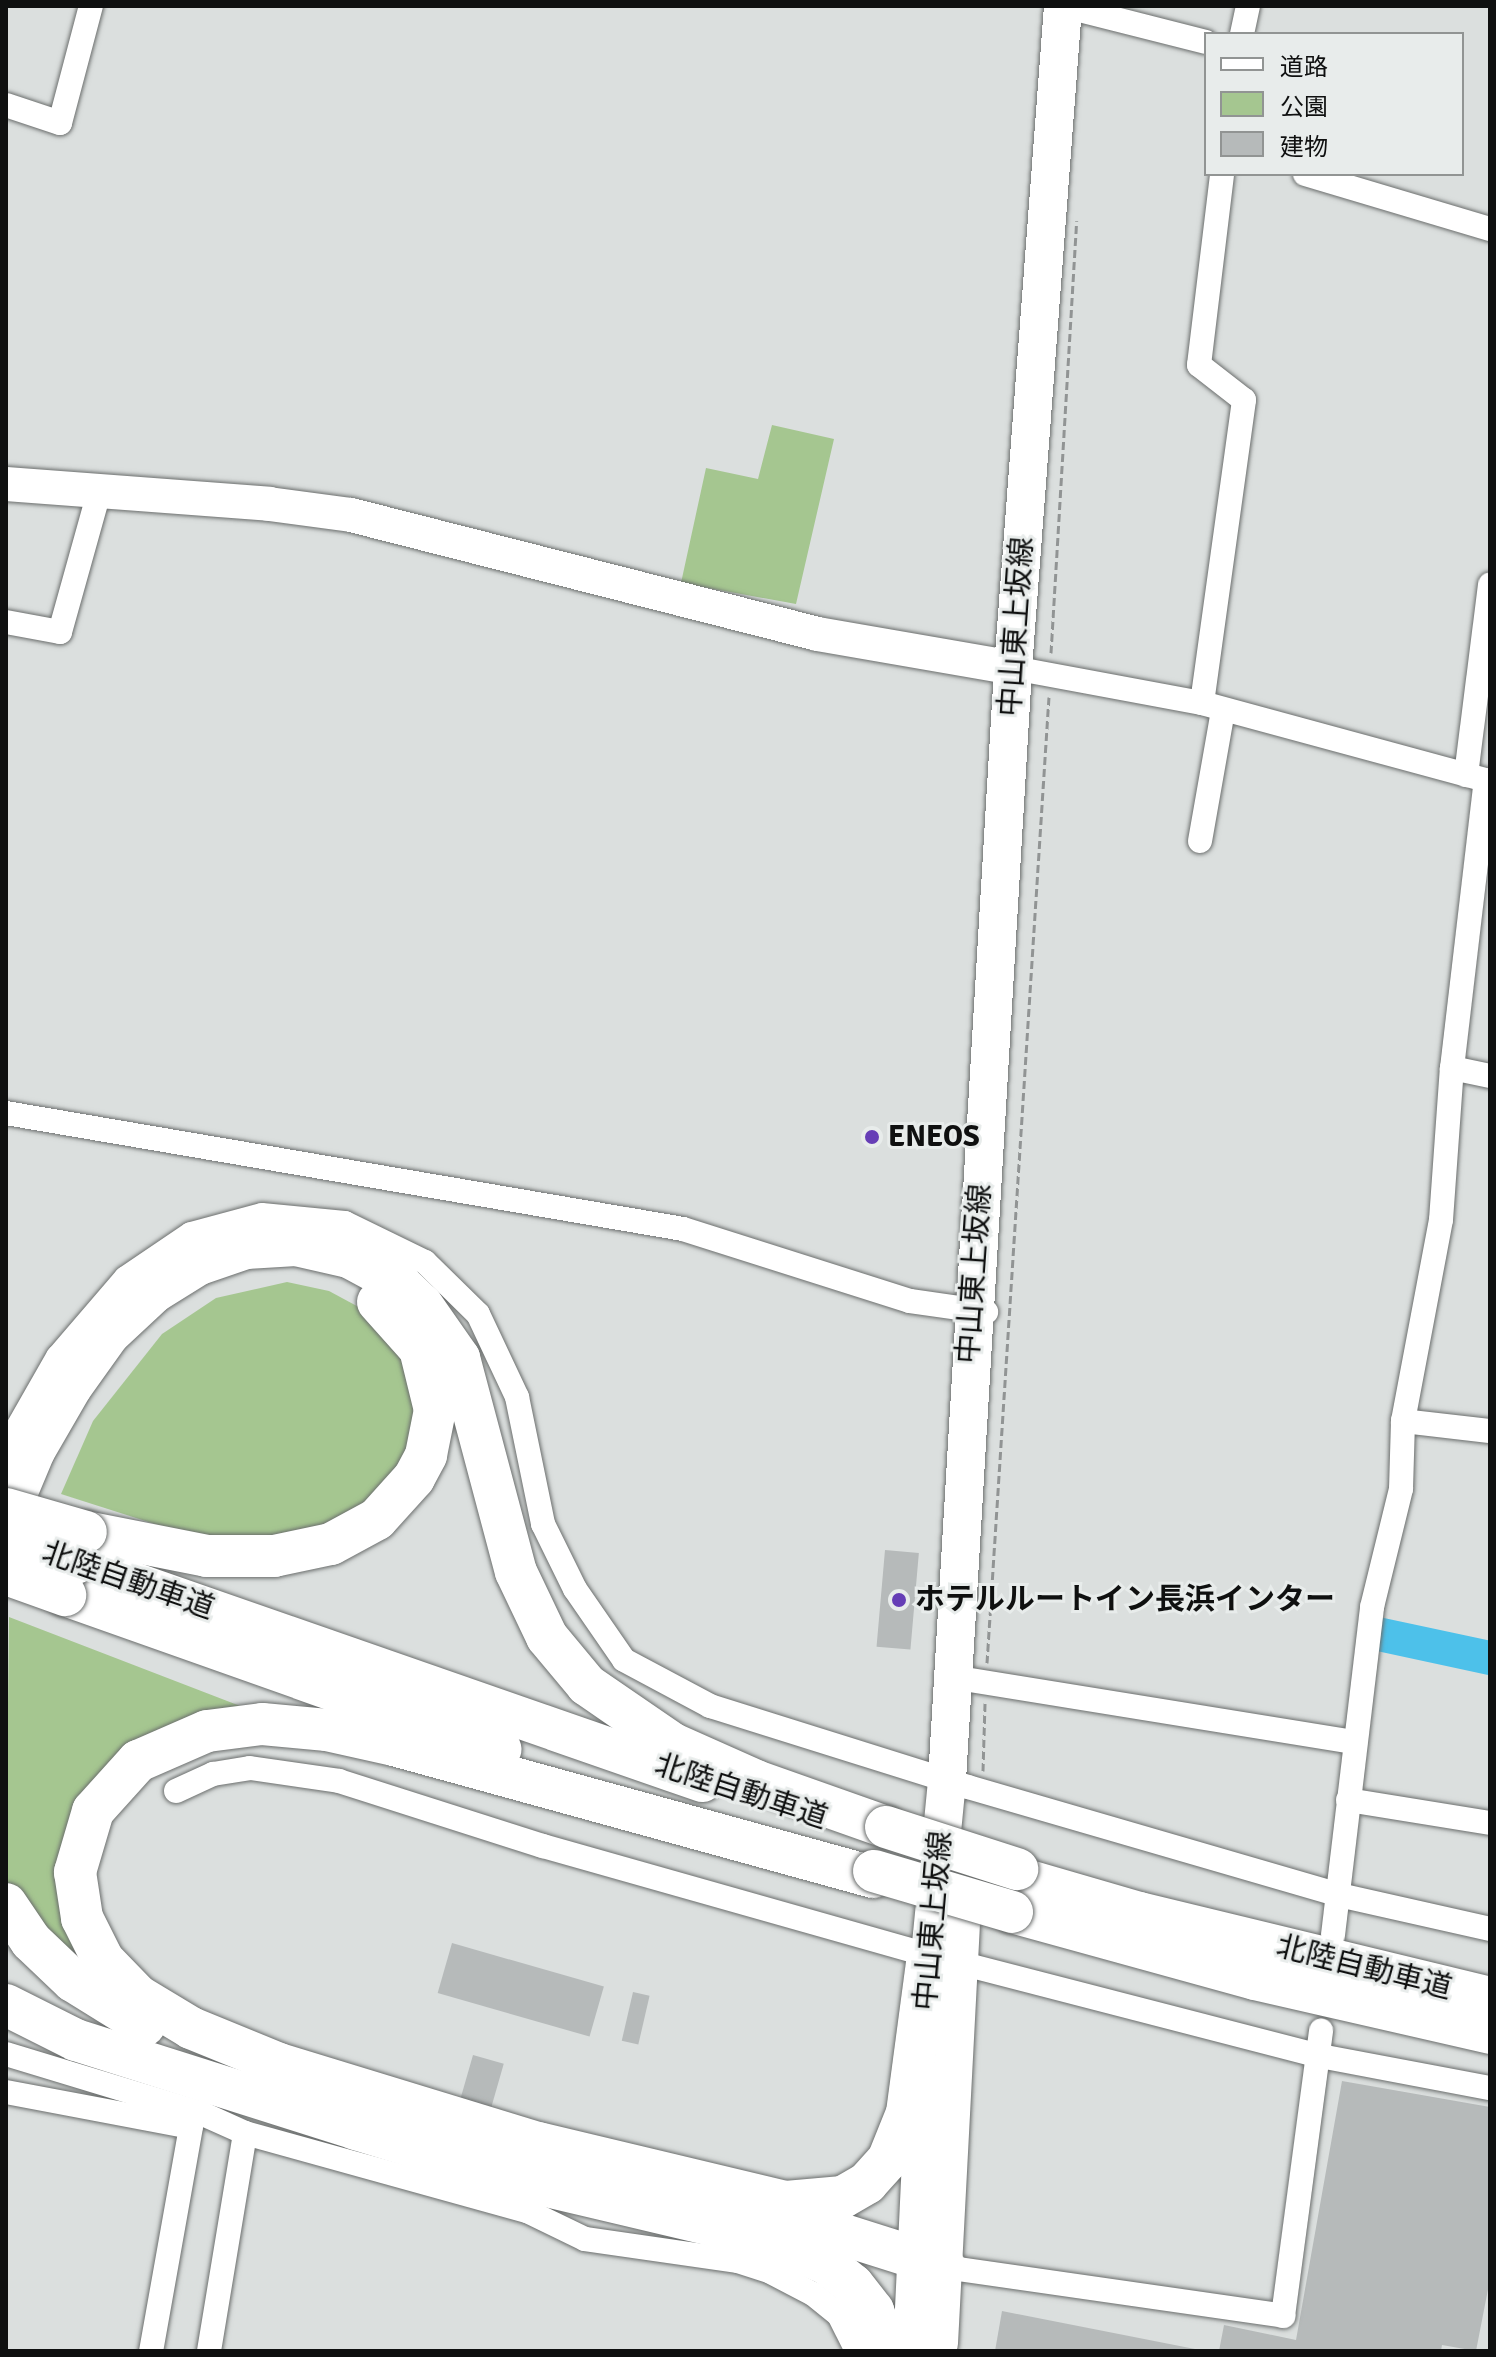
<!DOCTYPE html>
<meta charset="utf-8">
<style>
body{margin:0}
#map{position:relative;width:1496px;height:2357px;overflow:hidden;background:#dbdfde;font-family:Signika,"Noto Sans JP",sans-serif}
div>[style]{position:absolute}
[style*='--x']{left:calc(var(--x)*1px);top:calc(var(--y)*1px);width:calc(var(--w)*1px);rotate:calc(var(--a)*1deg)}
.green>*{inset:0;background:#a5c690}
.river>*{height:34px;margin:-17px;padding:0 17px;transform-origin:17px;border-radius:17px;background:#4dc1ea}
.building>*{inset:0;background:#b6baba;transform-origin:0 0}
.path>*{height:3px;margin-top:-1.5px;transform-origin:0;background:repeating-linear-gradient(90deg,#919494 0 8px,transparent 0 12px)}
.roads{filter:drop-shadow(0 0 2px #6b6e6d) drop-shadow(0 0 2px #6b6e6d)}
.street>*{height:24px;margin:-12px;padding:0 12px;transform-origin:12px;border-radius:12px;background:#fff}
.secondary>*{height:34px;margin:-17px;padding:0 17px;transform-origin:17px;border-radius:17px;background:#fff}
.primary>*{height:38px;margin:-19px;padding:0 19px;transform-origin:19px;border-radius:19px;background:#fff}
.highway>*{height:42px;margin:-21px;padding:0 21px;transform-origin:21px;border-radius:21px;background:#fff}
.bridges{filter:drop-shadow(0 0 2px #6b6e6d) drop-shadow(0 0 2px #6b6e6d)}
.highway-bridge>*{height:42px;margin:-21px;padding:0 21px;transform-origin:21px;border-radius:21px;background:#fff}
.dots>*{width:22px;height:22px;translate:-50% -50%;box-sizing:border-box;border:4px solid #e8eceb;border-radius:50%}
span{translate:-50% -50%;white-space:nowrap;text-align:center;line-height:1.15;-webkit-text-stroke:6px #e8eceb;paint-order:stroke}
.street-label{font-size:30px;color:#0f1010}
.poi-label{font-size:30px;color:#0f1010;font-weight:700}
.left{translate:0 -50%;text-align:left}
.frame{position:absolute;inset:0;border:8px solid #0f1010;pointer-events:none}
.legend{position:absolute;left:1204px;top:32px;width:260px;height:144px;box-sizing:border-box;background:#e8eceb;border:2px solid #919493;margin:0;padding:10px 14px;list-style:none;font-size:24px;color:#0f1010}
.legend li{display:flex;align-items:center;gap:16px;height:40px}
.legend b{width:40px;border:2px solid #919493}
</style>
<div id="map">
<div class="green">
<div style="clip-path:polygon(772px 425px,834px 439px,796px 604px,681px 583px,706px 468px,758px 479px)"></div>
<div style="clip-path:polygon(287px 1282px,329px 1291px,379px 1318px,406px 1349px,419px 1428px,398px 1473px,374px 1500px,313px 1535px,208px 1541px,61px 1494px,93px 1421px,162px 1334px,216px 1298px)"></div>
<div style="clip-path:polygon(9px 1617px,248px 1709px,77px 1802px,101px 1988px,11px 1894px,6px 1879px)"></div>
</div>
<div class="river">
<div style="--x:1378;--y:1634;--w:115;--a:12.1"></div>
</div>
<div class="building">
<div style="left:885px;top:1550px;width:34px;height:97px;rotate:5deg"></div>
<div style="left:452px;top:1943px;width:158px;height:52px;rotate:16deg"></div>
<div style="left:633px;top:1992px;width:17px;height:50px;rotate:13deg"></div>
<div style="left:473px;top:2055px;width:32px;height:110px;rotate:16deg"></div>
<div style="clip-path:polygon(1342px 2081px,1490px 2107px,1490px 2279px,1476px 2351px,1442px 2345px,1441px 2351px,1219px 2351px,1224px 2325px,1296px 2340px)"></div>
<div style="clip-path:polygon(1002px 2311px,1200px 2350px,1200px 2351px,995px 2351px)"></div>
</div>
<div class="path">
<div style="--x:1051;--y:653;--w:433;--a:-86.6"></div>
<div style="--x:987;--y:1663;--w:968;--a:-86.33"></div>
<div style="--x:983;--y:1771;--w:68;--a:-88.3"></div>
</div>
<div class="roads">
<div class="street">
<div style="--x:1064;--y:6;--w:146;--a:14.2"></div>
<div style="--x:1242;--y:34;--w:29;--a:-78"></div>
<div style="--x:6;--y:105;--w:57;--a:18.4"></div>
<div style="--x:60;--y:123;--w:121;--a:-75.2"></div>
<div style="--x:1305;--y:174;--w:193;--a:16.6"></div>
<div style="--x:6;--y:622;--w:55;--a:10.5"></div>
<div style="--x:60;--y:632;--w:145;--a:-74.4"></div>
<div style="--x:1013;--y:668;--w:192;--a:10.5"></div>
<div style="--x:1202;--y:703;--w:298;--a:15.2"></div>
<div style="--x:1202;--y:703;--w:306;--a:-82.1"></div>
<div style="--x:1244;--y:400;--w:57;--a:-142.1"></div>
<div style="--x:1199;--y:365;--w:192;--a:-83.1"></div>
<div style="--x:1466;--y:775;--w:192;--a:-82.8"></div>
<div style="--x:1200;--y:841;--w:133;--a:-80"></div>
<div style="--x:1452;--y:1068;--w:39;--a:12"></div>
<div style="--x:6;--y:1113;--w:687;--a:9.72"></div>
<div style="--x:683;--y:1229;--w:238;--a:17.6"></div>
<div style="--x:910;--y:1301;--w:77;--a:8.2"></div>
<div style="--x:1403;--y:1421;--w:88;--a:6.6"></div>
<div style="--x:6;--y:1448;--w:105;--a:-60.3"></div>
<div style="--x:58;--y:1357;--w:104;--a:-49.3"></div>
<div style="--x:126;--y:1278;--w:78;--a:-34.1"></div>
<div style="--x:191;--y:1234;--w:73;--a:-15"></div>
<div style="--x:262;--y:1215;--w:83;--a:5.5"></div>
<div style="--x:345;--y:1223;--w:89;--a:26"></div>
<div style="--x:425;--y:1262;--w:74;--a:44.5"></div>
<div style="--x:478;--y:1314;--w:92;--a:64.8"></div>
<div style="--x:517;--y:1397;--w:130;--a:78.4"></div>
<div style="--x:543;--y:1524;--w:72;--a:63.8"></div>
<div style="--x:575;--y:1589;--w:86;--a:55.4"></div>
<div style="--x:624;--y:1660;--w:98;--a:28.1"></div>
<div style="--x:710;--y:1706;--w:270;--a:17.4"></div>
<div style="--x:968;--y:1787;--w:386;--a:16.2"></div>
<div style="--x:1339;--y:1895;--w:155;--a:12.7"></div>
<div style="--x:952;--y:1677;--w:408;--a:9.2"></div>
<div style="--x:176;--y:1791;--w:41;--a:-24.7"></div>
<div style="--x:213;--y:1774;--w:37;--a:-9"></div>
<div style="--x:250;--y:1768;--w:90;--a:8.3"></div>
<div style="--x:339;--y:1781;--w:214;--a:17.7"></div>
<div style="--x:543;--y:1846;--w:400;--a:15.8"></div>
<div style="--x:1348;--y:1800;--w:144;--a:9.2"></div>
<div style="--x:1333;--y:1935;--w:330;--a:-83.2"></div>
<div style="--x:1372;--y:1607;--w:122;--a:-76.2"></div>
<div style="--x:1401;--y:1489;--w:68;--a:-88.3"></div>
<div style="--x:1403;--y:1421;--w:205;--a:-79.3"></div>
<div style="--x:1441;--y:1220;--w:152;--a:-85.9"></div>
<div style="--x:1452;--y:1068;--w:290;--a:-83.3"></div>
<div style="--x:960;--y:1963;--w:372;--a:14.5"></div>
<div style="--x:1320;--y:2056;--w:173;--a:10.7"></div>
<div style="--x:6;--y:2054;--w:206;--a:16.9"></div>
<div style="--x:203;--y:2114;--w:46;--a:24.3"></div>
<div style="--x:245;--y:2133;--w:293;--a:15.5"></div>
<div style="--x:527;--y:2211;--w:64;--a:25.8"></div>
<div style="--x:585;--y:2239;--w:155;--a:8.2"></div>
<div style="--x:738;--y:2261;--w:35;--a:18"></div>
<div style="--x:771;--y:2272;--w:47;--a:27.6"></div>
<div style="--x:813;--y:2294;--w:33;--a:39"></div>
<div style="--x:839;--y:2315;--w:40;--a:63.4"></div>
<div style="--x:6;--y:2092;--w:188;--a:10.7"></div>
<div style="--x:191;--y:2127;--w:228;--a:100.1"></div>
<div style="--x:945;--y:2267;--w:342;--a:8.2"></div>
<div style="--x:1283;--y:2316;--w:288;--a:-82.4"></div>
<div style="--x:209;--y:2351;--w:221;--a:-80.6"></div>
</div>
<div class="secondary">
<div style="--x:6;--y:484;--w:264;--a:4.3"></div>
<div style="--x:269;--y:504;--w:83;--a:7.6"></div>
<div style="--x:351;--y:515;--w:481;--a:14.3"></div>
<div style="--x:817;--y:634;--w:199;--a:9.8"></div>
</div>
<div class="primary">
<div style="--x:927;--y:1985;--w:206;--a:-84.4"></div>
<div style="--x:947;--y:1780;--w:1114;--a:-86.6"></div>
<div style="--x:1013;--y:668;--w:664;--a:-85.68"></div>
<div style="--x:939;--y:2343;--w:475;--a:-87"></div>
<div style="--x:912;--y:2351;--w:273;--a:-87.3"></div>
</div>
<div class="highway">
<div style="--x:6;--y:1518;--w:73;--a:-67.3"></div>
<div style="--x:34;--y:1451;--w:74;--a:-60"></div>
<div style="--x:71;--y:1387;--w:65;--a:-54.4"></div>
<div style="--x:109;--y:1334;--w:62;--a:-43"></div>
<div style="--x:154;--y:1292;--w:53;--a:-31.9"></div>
<div style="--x:199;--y:1264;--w:50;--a:-18.8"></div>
<div style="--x:246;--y:1248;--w:50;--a:-3.4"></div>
<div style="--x:296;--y:1245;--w:54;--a:12.8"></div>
<div style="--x:349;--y:1257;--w:59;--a:28.3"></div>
<div style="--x:401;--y:1285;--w:29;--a:44"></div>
<div style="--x:422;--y:1305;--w:65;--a:55.1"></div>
<div style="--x:459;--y:1358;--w:221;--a:75.1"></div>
<div style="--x:516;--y:1572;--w:72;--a:64.5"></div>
<div style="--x:547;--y:1637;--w:62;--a:50.2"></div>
<div style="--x:587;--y:1685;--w:104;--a:34.5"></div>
<div style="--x:673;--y:1744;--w:91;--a:24"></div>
<div style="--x:756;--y:1781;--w:138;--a:19.5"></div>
<div style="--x:86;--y:1532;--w:123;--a:11.2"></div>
<div style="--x:207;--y:1556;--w:67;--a:0"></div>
<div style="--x:274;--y:1556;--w:58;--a:-11.9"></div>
<div style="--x:331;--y:1544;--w:52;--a:-28.5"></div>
<div style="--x:377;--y:1519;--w:55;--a:-47.9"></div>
<div style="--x:414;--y:1478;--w:26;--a:-62"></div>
<div style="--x:426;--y:1455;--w:46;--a:-78.7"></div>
<div style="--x:435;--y:1410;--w:63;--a:-103.8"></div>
<div style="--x:420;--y:1349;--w:63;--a:-131.8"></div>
<div style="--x:76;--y:1563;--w:663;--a:19.2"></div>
<div style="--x:65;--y:1595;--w:462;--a:19.5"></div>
<div style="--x:873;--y:1877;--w:497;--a:-164.6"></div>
<div style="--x:394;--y:1745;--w:69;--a:-167.4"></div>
<div style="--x:327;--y:1730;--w:65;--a:-174.7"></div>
<div style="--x:262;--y:1724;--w:55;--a:172.7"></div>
<div style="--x:207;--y:1731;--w:75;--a:156.5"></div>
<div style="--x:138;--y:1761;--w:67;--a:132"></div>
<div style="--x:93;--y:1811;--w:64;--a:106.4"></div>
<div style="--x:75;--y:1872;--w:47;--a:81.3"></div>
<div style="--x:82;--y:1918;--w:47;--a:63.4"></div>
<div style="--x:103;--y:1960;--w:50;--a:45.8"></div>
<div style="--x:138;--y:1996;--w:62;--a:31.1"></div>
<div style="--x:191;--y:2028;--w:95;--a:22.2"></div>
<div style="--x:279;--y:2064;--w:271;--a:17"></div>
<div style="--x:538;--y:2143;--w:255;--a:13.4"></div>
<div style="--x:786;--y:2202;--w:57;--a:-5"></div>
<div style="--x:843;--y:2197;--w:28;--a:-30"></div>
<div style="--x:867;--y:2183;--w:31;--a:-48"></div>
<div style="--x:888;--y:2160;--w:51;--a:-68"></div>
<div style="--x:907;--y:2113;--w:159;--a:-82.4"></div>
<div style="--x:1015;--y:1877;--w:129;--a:16.2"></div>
<div style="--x:1139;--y:1913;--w:361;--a:13.6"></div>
<div style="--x:6;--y:1904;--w:45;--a:56"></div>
<div style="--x:31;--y:1941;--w:58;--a:43.6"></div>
<div style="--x:73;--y:1981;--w:84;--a:31.8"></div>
<div style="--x:1012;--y:1912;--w:252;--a:15.4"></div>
<div style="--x:1255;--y:1979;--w:241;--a:12.9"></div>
<div style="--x:6;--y:2005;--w:78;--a:26.6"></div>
<div style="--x:76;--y:2040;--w:294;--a:17.6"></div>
<div style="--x:356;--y:2129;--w:178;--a:17"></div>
<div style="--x:526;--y:2181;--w:252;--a:13.3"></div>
<div style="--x:771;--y:2239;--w:61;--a:24.1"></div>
<div style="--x:827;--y:2264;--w:33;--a:39"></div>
<div style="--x:853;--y:2285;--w:33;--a:52"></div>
<div style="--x:873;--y:2311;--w:43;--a:69.4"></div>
<div style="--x:778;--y:2214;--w:175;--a:17.6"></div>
</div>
</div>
<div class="bridges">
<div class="highway-bridge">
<div style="--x:6;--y:1509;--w:83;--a:16"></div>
<div style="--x:6;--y:1539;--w:74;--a:18.9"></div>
<div style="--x:6;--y:1574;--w:63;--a:19.6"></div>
<div style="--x:886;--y:1827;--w:138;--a:17.8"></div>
<div style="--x:874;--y:1871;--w:144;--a:16.5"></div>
</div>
</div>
<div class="dots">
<div style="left:872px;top:1137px;background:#663eb6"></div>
<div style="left:899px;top:1600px;background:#663eb6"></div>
</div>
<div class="street-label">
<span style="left:1017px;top:627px;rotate:-86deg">中山東上坂線</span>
<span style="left:975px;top:1274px;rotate:-86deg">中山東上坂線</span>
<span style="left:128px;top:1581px;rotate:19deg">北陸自動車道</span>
<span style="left:741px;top:1792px;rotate:18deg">北陸自動車道</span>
<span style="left:934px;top:1921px;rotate:-85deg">中山東上坂線</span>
<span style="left:1364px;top:1968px;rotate:14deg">北陸自動車道</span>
</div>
<div class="poi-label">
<span class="left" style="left:888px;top:1137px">ENEOS</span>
<span class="left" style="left:915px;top:1600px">ホテルルートイン長浜インター</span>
</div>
<div class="frame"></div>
<ul class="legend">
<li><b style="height:10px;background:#fff"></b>道路</li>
<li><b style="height:22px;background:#a5c690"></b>公園</li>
<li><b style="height:22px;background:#b6baba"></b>建物</li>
</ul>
</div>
